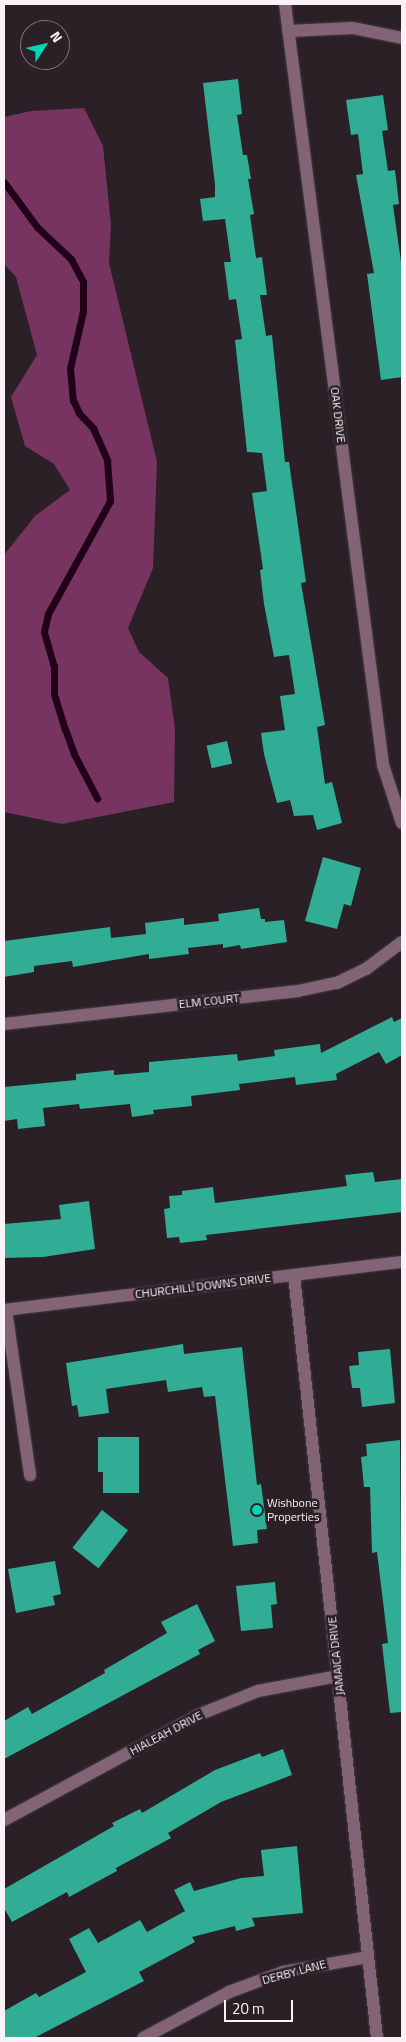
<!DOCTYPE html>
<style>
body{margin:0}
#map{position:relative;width:406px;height:2042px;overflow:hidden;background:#2a2026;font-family:"Titillium Web",sans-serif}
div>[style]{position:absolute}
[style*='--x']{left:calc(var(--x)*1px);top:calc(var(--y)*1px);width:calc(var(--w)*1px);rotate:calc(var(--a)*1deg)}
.forest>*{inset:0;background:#783461}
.stream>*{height:7px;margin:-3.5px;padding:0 3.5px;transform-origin:3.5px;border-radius:3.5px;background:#220218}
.building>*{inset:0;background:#31ac95;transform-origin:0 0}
.roads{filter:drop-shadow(0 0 1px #473d43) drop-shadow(0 0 1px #473d43)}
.minor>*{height:12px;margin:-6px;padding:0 6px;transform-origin:6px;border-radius:6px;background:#836376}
.dots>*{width:14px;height:14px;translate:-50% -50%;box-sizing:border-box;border:2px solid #2a2026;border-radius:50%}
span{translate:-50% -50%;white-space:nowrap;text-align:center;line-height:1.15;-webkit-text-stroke:5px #2a2026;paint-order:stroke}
.street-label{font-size:12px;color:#faf2f6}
.poi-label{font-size:12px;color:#faf2f6}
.left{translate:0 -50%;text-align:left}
.frame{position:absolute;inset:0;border:5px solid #faf2f6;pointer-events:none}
.north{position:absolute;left:20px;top:20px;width:50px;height:50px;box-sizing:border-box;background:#2a2026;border:1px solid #7d7479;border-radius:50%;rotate:55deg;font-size:14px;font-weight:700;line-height:20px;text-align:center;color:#faf2f6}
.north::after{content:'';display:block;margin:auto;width:18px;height:22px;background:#00d5b7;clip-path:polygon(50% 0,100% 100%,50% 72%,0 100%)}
.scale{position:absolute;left:224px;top:2000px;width:69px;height:22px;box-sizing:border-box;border:2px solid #faf2f6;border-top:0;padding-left:6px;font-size:15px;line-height:18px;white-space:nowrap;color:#faf2f6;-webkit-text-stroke:4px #2a2026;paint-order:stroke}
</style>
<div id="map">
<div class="forest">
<div style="clip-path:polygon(84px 108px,103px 146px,111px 225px,109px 263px,157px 462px,153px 568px,128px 628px,139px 652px,168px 678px,175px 729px,174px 802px,62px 824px,4px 812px,4px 555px,35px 516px,70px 490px,54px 464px,25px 446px,11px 397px,37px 355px,16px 277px,4px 264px,4px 117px,31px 111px)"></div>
</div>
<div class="stream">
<div style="--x:4;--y:182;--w:56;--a:53.7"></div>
<div style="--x:37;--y:227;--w:47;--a:43.3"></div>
<div style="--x:71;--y:259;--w:26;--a:62"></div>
<div style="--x:83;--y:282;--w:29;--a:90"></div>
<div style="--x:83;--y:311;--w:58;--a:102.8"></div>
<div style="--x:70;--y:368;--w:32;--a:85"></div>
<div style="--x:73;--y:400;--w:14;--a:65"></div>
<div style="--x:79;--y:413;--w:21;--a:47"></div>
<div style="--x:93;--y:428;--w:35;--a:66"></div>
<div style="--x:107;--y:460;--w:41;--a:85.8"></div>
<div style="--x:110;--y:501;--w:129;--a:118.8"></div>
<div style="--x:48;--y:614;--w:18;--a:103"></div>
<div style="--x:44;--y:632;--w:35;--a:74"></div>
<div style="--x:54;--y:666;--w:28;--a:90"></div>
<div style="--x:54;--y:694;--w:37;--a:73"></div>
<div style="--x:65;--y:729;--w:27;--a:70"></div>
<div style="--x:74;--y:754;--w:50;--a:62.4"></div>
</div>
<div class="building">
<div style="clip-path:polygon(238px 79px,242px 114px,237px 115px,243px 155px,247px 155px,251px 179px,248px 179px,254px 214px,250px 215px,256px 258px,262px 257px,267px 295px,260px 295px,266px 336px,272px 335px,285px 462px,289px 462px,306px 582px,301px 583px,325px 725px,317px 727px,325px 784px,332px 782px,342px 823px,317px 830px,313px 815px,294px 816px,290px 800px,277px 803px,264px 754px,261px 733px,285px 730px,280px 696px,295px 694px,289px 655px,274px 657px,264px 604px,260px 570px,263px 569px,252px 493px,267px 491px,262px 453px,247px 452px,235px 340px,242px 339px,236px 299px,229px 300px,224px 262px,231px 262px,225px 219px,203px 221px,200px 199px,215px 197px,215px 185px,203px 83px)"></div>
<div style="clip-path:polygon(383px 95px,388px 130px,382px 131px,388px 171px,395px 170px,399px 204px,393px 205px,402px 269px,402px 377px,381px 380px,367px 274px,374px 273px,356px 175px,363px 174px,358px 134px,351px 135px,346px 100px)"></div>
<div style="left:227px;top:741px;width:23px;height:21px;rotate:77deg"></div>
<div style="clip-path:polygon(323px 857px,361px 868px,351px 906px,344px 904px,337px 929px,305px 921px)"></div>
<div style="clip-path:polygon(259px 908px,261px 919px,265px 919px,265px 922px,284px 920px,287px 942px,241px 949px,240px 945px,223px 948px,223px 944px,188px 948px,189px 954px,149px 959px,149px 954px,73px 967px,72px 961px,34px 966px,34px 972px,4px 977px,4px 941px,110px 927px,111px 938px,146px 934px,145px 923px,184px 918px,184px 925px,219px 921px,218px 914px)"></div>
<div style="clip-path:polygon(392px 1017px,394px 1022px,402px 1018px,402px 1055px,386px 1064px,379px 1052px,336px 1074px,337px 1080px,296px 1085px,295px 1077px,239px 1084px,240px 1090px,191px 1096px,192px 1106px,153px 1110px,154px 1114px,132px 1117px,130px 1104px,80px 1109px,79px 1104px,43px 1108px,45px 1126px,18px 1129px,17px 1119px,4px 1121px,4px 1087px,76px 1080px,76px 1074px,114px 1070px,114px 1075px,149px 1072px,149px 1062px,237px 1054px,238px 1061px,275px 1056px,274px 1050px,320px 1044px,321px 1053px)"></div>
<div style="clip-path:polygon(373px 1172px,375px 1182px,402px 1179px,402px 1212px,206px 1235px,207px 1240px,180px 1243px,179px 1237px,167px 1238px,164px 1209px,170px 1208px,169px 1196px,182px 1195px,182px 1191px,213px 1187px,215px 1203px,347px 1186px,345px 1175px)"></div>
<div style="clip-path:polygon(89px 1201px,95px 1249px,43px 1257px,4px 1258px,4px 1224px,61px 1219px,59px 1205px)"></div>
<div style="clip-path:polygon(183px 1344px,184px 1354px,242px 1347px,257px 1485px,261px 1484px,267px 1529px,257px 1530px,258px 1543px,233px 1546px,215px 1396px,204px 1397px,202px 1387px,168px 1392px,166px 1380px,106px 1389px,109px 1413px,79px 1417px,77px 1405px,72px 1406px,66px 1363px)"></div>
<div style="clip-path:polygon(390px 1349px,395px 1403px,362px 1407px,360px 1388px,352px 1388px,349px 1366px,359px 1365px,358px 1352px)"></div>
<div style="clip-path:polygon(98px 1437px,139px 1437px,139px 1493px,103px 1493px,103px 1472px,98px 1472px)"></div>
<div style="clip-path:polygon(400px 1440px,402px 1712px,390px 1713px,382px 1644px,388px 1643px,377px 1552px,372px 1553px,370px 1487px,364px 1487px,361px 1457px,367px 1456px,366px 1444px)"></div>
<div style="left:102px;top:1510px;width:33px;height:48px;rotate:38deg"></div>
<div style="clip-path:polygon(55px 1561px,61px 1594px,53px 1596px,55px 1605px,16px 1613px,8px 1569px)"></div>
<div style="clip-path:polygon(275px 1582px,277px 1604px,271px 1605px,273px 1628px,241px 1631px,236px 1586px)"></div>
<div style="clip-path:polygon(197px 1604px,215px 1641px,198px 1650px,200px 1654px,4px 1759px,4px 1721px,28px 1707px,32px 1714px,105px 1673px,104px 1670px,167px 1633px,161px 1622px)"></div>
<div style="clip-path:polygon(283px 1749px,292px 1775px,221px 1802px,168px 1833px,171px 1838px,116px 1868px,117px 1871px,69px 1897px,67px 1892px,12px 1922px,4px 1908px,4px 1889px,114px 1826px,112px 1823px,140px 1809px,142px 1813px,215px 1770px,260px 1753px,262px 1757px)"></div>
<div style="clip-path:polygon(297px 1846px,303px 1913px,252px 1918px,255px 1926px,236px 1931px,235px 1926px,192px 1937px,195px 1942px,139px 1972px,144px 1981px,34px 2038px,4px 2038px,4px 2011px,36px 1993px,39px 1997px,86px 1972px,69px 1939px,89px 1928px,98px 1943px,140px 1920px,147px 1932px,185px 1911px,174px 1890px,190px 1882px,194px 1891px,241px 1878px,264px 1876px,261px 1850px)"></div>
</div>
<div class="roads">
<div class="minor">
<div style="--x:285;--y:4;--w:767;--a:82.66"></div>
<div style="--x:383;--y:765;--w:61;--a:71.9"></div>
<div style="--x:288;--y:31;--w:65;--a:-2.6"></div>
<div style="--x:353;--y:28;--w:50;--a:11.5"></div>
<div style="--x:4;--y:1024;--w:296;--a:-6.4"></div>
<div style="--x:298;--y:991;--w:40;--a:-12"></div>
<div style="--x:337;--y:983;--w:32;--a:-26"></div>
<div style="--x:366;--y:969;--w:45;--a:-36.9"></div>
<div style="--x:294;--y:1275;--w:768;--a:83.79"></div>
<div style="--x:4;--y:1310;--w:401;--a:-6.9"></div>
<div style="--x:6;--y:1310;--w:167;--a:81.7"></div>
<div style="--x:4;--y:1820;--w:221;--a:-28.4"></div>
<div style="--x:198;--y:1715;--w:65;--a:-21.8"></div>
<div style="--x:258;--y:1691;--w:81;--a:-10.6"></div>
<div style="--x:143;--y:2038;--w:98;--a:-28.1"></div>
<div style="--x:229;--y:1992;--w:58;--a:-20.3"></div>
<div style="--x:283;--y:1972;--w:86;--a:-10"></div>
</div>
</div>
<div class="dots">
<div style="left:257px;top:1510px;background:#00d5b7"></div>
</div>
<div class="street-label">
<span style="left:338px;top:415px;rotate:83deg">OAK DRIVE</span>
<span style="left:209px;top:1001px;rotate:-6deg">ELM COURT</span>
<span style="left:203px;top:1286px;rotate:-7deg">CHURCHILL DOWNS DRIVE</span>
<span style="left:336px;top:1656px;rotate:-96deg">JAMAICA DRIVE</span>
<span style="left:166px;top:1733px;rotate:-28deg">HIALEAH DRIVE</span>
<span style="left:294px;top:1972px;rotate:-15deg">DERBY LANE</span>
</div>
<div class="poi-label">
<span class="left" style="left:267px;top:1510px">Wishbone<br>Properties</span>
</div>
<div class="frame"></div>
<div class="north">N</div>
<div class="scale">20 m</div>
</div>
